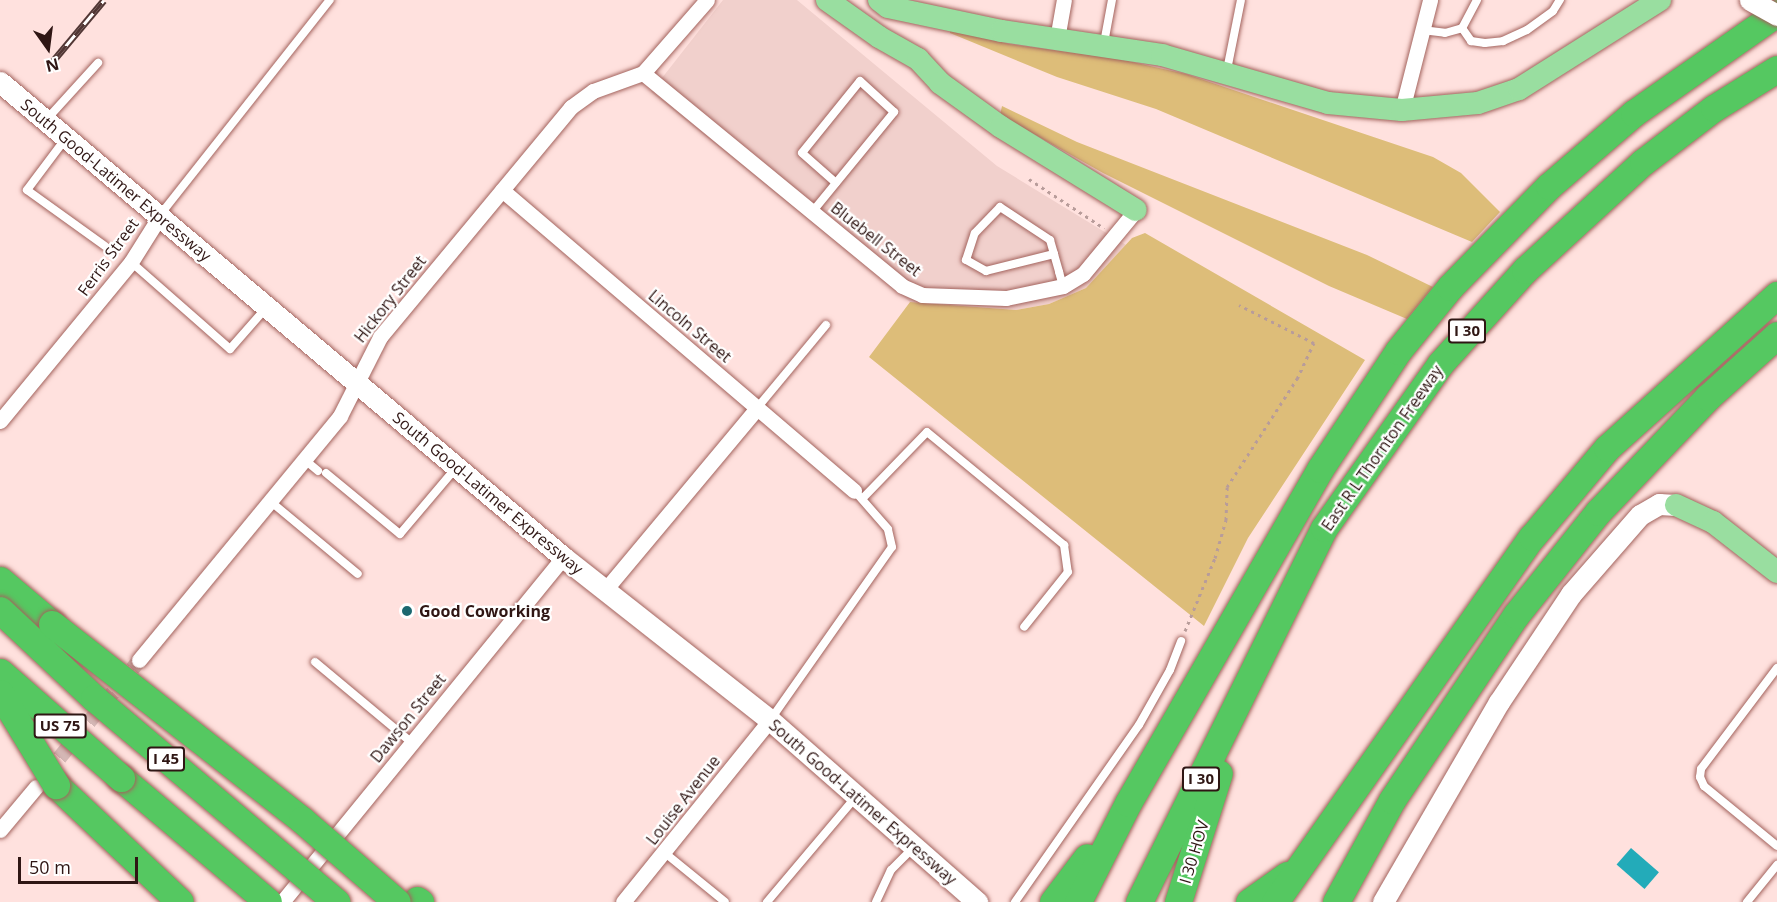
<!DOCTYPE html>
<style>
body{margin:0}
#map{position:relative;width:1777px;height:902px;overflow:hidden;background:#ffe1de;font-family:"Open Sans",sans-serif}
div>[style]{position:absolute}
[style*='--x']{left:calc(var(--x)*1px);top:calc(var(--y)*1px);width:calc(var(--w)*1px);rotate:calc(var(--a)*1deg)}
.built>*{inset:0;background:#f1d0cc}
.green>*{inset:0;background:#ddbd79}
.water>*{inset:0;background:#23abb9;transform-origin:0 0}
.street-tunnel>*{height:15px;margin-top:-7.5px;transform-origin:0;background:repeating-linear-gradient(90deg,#d5b8b6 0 15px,transparent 0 23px)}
.path>*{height:3px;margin-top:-1.5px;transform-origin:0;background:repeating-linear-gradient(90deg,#b89c9a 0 3px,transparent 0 7.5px)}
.roads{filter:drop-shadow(0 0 2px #a3635d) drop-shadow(0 0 2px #a3635d)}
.lane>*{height:8px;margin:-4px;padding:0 4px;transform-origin:4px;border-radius:4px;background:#fff}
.street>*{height:15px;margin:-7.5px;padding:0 7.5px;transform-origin:7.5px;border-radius:7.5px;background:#fff}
.secondary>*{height:21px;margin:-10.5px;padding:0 10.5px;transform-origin:10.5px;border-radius:10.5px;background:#fff}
.primary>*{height:22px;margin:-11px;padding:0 11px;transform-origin:11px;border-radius:11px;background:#99dea0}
.highway>*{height:27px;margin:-13.5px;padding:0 13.5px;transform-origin:13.5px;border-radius:13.5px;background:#55c861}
.rail>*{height:7px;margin-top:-3.5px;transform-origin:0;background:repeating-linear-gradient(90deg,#fff 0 14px,#513735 0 28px);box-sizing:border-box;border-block:2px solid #513735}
.bridges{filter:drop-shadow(0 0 2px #a3635d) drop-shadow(0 0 2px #a3635d)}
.secondary-bridge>*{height:21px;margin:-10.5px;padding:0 10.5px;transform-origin:10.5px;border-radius:10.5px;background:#fff}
.highway-bridge>*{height:27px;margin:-13.5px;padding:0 13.5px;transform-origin:13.5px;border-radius:13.5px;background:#55c861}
.dots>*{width:16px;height:16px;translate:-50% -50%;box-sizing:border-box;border:3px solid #fff;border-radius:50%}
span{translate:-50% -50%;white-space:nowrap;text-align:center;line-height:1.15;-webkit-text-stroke:4.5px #fff;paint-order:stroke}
.shield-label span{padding:2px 4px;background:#fff;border:2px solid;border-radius:4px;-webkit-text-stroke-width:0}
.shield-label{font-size:15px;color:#2f1614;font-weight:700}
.street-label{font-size:16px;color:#2f1614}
.poi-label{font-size:16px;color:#2f1614;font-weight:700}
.left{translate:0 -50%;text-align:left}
.north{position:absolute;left:18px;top:18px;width:60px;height:60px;-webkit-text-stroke:4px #fff;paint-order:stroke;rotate:166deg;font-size:16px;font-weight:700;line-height:24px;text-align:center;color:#2f1614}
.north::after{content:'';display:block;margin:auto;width:21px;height:27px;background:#2f1614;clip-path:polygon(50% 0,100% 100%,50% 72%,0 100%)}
.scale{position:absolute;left:18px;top:857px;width:120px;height:27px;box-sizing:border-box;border:3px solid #2f1614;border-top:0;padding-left:8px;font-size:18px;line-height:21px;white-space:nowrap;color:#2f1614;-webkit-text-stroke:4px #fff;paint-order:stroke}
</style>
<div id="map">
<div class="built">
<div style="clip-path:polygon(723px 0,797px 0,997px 166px,1126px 245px,1086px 288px,1049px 304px,1016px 310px,910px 302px,651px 92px)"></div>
</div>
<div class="green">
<div style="clip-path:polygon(950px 28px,1009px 44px,1119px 59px,1186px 74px,1433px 157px,1461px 173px,1500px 212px,1472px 242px,1156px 109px,1057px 77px,950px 33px)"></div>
<div style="clip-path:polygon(1002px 106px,1077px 142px,1367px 255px,1433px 287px,1407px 319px,1329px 286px,1103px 173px,1000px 115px)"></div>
<div style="clip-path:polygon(1145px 233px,1365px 360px,1248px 538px,1204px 626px,869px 357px,910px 302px,1016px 310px,1049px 304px,1086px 288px,1132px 238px)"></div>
</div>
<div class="water">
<div style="left:1631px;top:848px;width:37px;height:22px;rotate:41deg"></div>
</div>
<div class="street-tunnel">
<div style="--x:45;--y:775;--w:149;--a:-50.7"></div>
</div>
<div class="path">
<div style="--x:1029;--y:179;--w:90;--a:33.2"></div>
<div style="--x:1185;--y:631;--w:79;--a:-67.7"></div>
<div style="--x:1215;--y:558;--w:40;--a:-74"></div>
<div style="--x:1226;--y:520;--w:33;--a:-88"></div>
<div style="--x:1227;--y:487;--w:129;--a:-57.1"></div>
<div style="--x:1297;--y:379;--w:40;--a:-65"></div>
<div style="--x:1314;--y:343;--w:84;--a:-153.1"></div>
</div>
<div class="roads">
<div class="lane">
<div style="--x:1477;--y:0;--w:32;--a:118"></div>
<div style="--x:1462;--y:28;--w:16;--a:55"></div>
<div style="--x:1471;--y:41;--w:14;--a:8"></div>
<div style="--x:1485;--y:43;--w:18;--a:-6"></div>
<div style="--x:1503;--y:41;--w:26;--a:-25"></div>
<div style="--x:1527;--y:30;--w:32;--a:-36"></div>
<div style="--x:1553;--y:11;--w:13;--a:-58"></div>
<div style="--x:1422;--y:30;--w:23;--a:7"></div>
<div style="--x:1445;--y:33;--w:18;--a:-16"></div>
<div style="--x:1104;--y:43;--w:44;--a:-79.5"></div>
<div style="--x:1227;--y:70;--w:71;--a:-78.7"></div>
<div style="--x:47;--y:119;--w:76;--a:-47.7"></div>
<div style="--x:66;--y:138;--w:65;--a:126.9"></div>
<div style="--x:27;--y:190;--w:96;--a:35.7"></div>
<div style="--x:813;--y:211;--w:128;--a:-50.7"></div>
<div style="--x:894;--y:112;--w:46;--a:-137.6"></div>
<div style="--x:860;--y:81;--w:92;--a:128.9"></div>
<div style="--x:802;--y:153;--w:45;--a:41.4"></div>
<div style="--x:160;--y:215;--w:274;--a:-51.7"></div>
<div style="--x:1054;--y:254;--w:70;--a:166"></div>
<div style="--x:986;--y:271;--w:23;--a:-151"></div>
<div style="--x:966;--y:260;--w:28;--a:-72"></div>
<div style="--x:975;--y:233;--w:36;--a:-46"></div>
<div style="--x:1000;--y:207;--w:60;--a:33.4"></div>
<div style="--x:1050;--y:240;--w:15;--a:74"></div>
<div style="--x:1054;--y:254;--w:19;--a:74"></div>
<div style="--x:1059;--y:272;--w:15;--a:74"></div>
<div style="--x:131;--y:262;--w:132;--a:41.3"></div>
<div style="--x:230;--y:349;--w:55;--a:-48.7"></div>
<div style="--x:757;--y:408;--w:108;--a:-50.3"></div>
<div style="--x:305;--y:460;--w:17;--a:40"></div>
<div style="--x:326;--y:473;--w:96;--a:39.5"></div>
<div style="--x:400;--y:534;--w:85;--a:-49.8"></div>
<div style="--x:862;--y:499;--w:93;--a:-45.9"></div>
<div style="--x:927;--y:432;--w:178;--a:39.5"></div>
<div style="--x:1064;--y:545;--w:27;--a:82"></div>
<div style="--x:1068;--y:572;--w:70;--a:128.7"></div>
<div style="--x:270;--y:501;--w:114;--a:39.7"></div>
<div style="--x:315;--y:662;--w:125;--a:39.8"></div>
<div style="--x:1777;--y:668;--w:126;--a:127"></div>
<div style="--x:1701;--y:769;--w:8;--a:97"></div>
<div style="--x:1700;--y:777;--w:10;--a:66"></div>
<div style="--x:1704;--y:786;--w:94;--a:39.4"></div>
<div style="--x:771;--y:719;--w:210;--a:-54.9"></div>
<div style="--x:892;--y:547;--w:18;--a:-103"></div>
<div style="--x:888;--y:529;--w:44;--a:-131.3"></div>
<div style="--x:665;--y:853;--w:77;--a:39.2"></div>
<div style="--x:767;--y:902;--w:136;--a:-49.8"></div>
<div style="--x:876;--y:902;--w:35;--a:-65"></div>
<div style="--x:891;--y:870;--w:30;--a:-45"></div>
<div style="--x:1015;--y:902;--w:216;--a:-55"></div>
<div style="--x:1139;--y:725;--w:63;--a:-60.6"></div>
<div style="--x:1170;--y:670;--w:31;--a:-69"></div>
<div style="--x:1747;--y:902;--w:48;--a:-51"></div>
</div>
<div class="street">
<div style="--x:1057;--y:39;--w:40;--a:-80"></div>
<div style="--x:643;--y:73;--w:335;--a:39.4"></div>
<div style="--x:902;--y:286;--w:22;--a:24"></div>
<div style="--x:922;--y:295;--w:84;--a:2"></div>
<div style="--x:1006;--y:298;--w:58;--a:-11.9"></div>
<div style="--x:1063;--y:286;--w:23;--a:-31"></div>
<div style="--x:1083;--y:274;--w:83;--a:-50.4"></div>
<div style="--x:1402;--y:110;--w:114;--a:-75.7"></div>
<div style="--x:502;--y:190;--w:463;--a:40.5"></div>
<div style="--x:0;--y:421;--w:206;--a:-50.5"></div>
<div style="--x:131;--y:262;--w:54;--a:-57.8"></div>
<div style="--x:605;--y:590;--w:237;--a:-50.1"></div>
<div style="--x:139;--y:660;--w:316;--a:-50.5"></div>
<div style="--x:340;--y:416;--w:89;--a:-63.1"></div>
<div style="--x:380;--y:337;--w:299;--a:-50.3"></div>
<div style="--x:571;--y:107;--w:27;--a:-36"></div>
<div style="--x:593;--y:91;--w:53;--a:-19.8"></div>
<div style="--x:643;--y:73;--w:97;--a:-48.8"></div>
<div style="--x:0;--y:830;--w:56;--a:-50.1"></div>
<div style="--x:282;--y:902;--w:445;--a:-50.8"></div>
<div style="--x:623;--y:902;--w:234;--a:-51.1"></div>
</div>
<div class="secondary">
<div style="--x:0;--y:82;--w:737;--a:40.15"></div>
<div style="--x:563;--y:557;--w:263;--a:38.2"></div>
<div style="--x:770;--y:720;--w:276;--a:41.3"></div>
<div style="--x:1383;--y:902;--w:231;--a:-59.9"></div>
<div style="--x:1499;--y:702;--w:130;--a:-56.3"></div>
<div style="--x:1571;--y:594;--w:105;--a:-48.9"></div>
<div style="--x:1640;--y:515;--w:22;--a:-30"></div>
<div style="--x:1659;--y:504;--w:17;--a:3"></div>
</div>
<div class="primary">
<div style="--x:827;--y:0;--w:64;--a:35.4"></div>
<div style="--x:879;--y:37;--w:45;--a:29.4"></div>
<div style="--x:918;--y:59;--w:33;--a:47"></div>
<div style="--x:940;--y:83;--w:75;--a:35.8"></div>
<div style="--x:1001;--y:127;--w:158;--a:31.6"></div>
<div style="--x:879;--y:0;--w:11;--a:38"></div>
<div style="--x:888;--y:7;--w:116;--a:11.9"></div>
<div style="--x:1002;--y:31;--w:162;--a:8.5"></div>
<div style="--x:1162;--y:55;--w:173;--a:16.1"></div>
<div style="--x:1328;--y:103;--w:74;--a:5.4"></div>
<div style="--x:1402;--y:110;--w:76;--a:-5.3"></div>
<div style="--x:1478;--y:103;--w:43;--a:-18.9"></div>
<div style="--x:1519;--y:89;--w:167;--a:-32.3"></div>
<div style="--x:1676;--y:505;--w:41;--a:24.7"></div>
<div style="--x:1713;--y:522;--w:81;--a:38"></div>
</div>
<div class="highway">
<div style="--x:0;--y:580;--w:68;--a:40.2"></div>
<div style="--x:121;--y:778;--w:192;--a:40.1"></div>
<div style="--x:56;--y:785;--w:170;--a:43.3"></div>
<div style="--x:417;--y:900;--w:4;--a:34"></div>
<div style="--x:1053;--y:902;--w:56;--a:-52.9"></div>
<div style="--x:1078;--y:902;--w:111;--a:-63.2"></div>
<div style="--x:1128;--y:803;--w:385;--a:-60.1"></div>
<div style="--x:1320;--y:469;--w:141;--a:-56.5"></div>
<div style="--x:1398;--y:351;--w:82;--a:-50.9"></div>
<div style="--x:1450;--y:287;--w:141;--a:-45.6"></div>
<div style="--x:1549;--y:186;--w:112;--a:-40.7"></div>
<div style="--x:1634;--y:113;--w:174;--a:-35"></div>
<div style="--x:1139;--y:902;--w:417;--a:-63.7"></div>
<div style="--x:1324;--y:528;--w:201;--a:-54.7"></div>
<div style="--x:1440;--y:364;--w:127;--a:-47.9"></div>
<div style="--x:1525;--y:270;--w:160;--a:-42.5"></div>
<div style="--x:1643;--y:162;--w:89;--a:-37.3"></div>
<div style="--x:1714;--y:108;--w:74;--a:-31.8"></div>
<div style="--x:1178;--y:902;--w:135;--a:-72.4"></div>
<div style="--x:1249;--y:902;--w:47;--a:-35.4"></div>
<div style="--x:1275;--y:902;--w:446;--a:-54.9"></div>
<div style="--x:1532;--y:537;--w:116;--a:-49.9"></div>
<div style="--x:1607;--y:448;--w:229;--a:-42"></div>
<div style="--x:1336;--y:902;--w:116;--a:-61.2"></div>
<div style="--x:1392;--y:800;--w:223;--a:-56.2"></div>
<div style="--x:1516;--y:615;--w:132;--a:-51.5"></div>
<div style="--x:1598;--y:512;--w:159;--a:-46.3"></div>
<div style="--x:1708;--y:397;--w:93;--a:-41.9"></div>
</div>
</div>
<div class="rail">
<div style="--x:48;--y:67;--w:87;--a:-50.1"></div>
</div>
<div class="bridges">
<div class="secondary-bridge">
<div style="--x:1750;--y:0;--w:31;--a:29"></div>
</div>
<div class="highway-bridge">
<div style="--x:0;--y:610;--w:129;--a:43.1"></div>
<div style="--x:94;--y:698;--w:317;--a:40.1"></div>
<div style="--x:52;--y:624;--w:318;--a:38.1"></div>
<div style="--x:302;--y:820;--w:125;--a:40.8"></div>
<div style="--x:0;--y:672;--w:161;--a:41.2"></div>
<div style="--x:0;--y:693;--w:108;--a:58.7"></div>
</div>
</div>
<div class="dots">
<div style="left:407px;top:611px;background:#1c6870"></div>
</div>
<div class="shield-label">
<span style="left:1467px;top:331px">I 30</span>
<span style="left:60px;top:726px">US 75</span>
<span style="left:166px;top:759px">I 45</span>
<span style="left:1201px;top:779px">I 30</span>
</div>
<div class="street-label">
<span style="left:116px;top:180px;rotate:40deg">South Good-Latimer Expressway</span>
<span style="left:876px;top:239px;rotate:38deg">Bluebell Street</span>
<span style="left:108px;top:257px;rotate:-54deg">Ferris Street</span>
<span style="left:390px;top:299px;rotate:-52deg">Hickory Street</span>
<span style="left:690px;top:326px;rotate:40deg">Lincoln Street</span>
<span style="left:1382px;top:448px;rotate:-55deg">East R L Thornton Freeway</span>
<span style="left:488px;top:493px;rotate:40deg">South Good-Latimer Expressway</span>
<span style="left:408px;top:718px;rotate:-51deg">Dawson Street</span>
<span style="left:683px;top:800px;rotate:-52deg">Louise Avenue</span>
<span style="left:863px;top:802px;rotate:41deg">South Good-Latimer Expressway</span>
<span style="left:1194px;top:852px;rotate:-73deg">I 30 HOV</span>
</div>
<div class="poi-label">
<span class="left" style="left:419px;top:611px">Good Coworking</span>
</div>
<div class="north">N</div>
<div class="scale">50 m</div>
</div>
